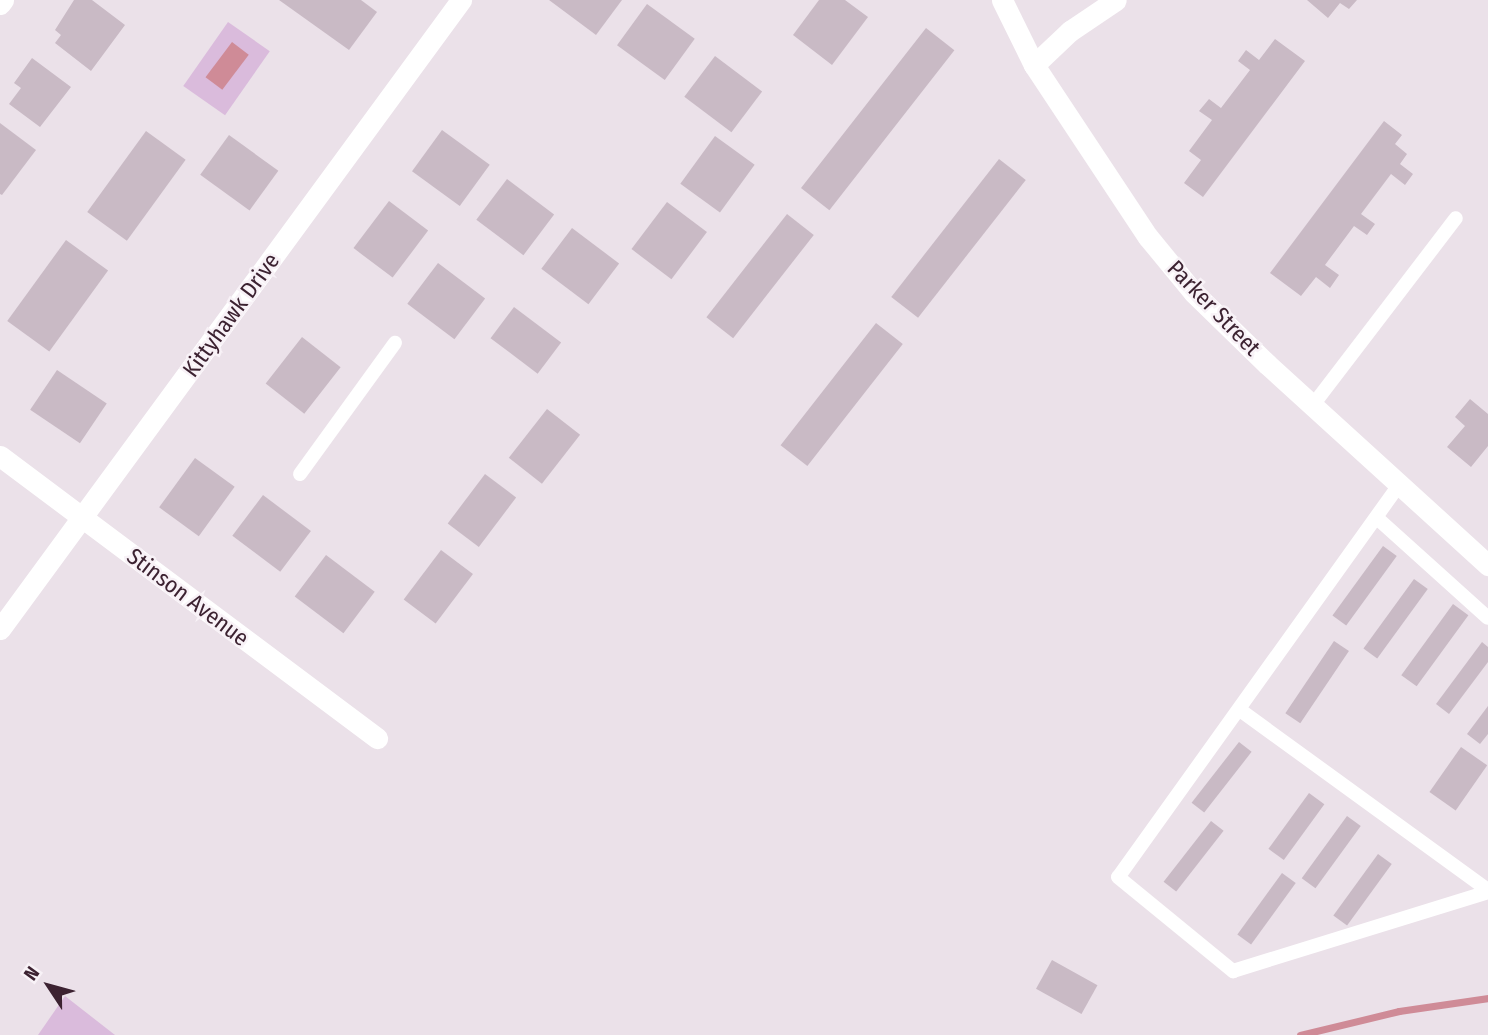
<!DOCTYPE html>
<style>
body{margin:0}
#map{position:relative;width:1488px;height:1035px;overflow:hidden;background:#ebe1e9;font-family:"Fira Sans Condensed",sans-serif}
div>[style]{position:absolute}
[style*='--x']{left:calc(var(--x)*1px);top:calc(var(--y)*1px);width:calc(var(--w)*1px);rotate:calc(var(--a)*1deg)}
.green>*{inset:0;background:#dabbdc;transform-origin:0 0}
.water>*{inset:0;background:#cf8b97;transform-origin:0 0}
.stream>*{height:7px;margin:-3.5px;padding:0 3.5px;transform-origin:3.5px;border-radius:3.5px;background:#cf8b97}
.building>*{inset:0;background:#c9bac5;transform-origin:0 0}
.lane>*{height:14px;margin:-7px;padding:0 7px;transform-origin:7px;border-radius:7px;background:#fff}
.street>*{height:21px;margin:-10.5px;padding:0 10.5px;transform-origin:10.5px;border-radius:10.5px;background:#fff}
span{translate:-50% -50%;white-space:nowrap;text-align:center;line-height:1.15;-webkit-text-stroke:5px #f8f2f7;paint-order:stroke}
.street-label{font-size:23px;color:#3c2231}
.north{position:absolute;left:14px;top:951px;width:70px;height:70px;-webkit-text-stroke:5px #f8f2f7;paint-order:stroke;rotate:306deg;font-size:19px;font-weight:700;line-height:28px;text-align:center;color:#3c2231}
.north::after{content:'';display:block;margin:auto;width:24px;height:32px;background:#3c2231;clip-path:polygon(50% 0,100% 100%,50% 72%,0 100%)}
</style>
<div id="map">
<div class="green">
<div style="left:228px;top:22px;width:51px;height:78px;rotate:35deg"></div>
<div style="clip-path:polygon(65px 996px,115px 1035px,38px 1035px)"></div>
</div>
<div class="water">
<div style="left:232px;top:42px;width:21px;height:44px;rotate:37deg"></div>
</div>
<div class="stream">
<div style="--x:1300;--y:1035;--w:102;--a:-13.6"></div>
<div style="--x:1399;--y:1011;--w:90;--a:-8.3"></div>
</div>
<div class="building">
<div style="clip-path:polygon(74px 0,92px 0,125px 25px,91px 71px,55px 43px,61px 35px,55px 30px)"></div>
<div style="clip-path:polygon(279px 0,361px 0,377px 12px,349px 50px)"></div>
<div style="clip-path:polygon(549px 0,622px 0,596px 35px)"></div>
<div style="clip-path:polygon(819px 0,845px 0,868px 17px,832px 65px,793px 35px)"></div>
<div style="clip-path:polygon(1307px 0,1357px 0,1349px 9px,1340px 3px,1328px 18px)"></div>
<div style="left:647px;top:4px;width:59px;height:51px;rotate:36deg"></div>
<div style="left:926px;top:28px;width:36px;height:203px;rotate:38deg"></div>
<div style="clip-path:polygon(1275px 39px,1305px 61px,1203px 197px,1184px 183px,1201px 160px,1189px 151px,1212px 120px,1199px 111px,1209px 99px,1221px 108px,1250px 70px,1238px 61px,1246px 50px,1259px 60px)"></div>
<div style="left:715px;top:56px;width:59px;height:51px;rotate:37deg"></div>
<div style="clip-path:polygon(32px 58px,71px 87px,40px 127px,9px 104px,21px 88px,14px 83px)"></div>
<div style="clip-path:polygon(1384px 121px,1402px 135px,1395px 144px,1407px 154px,1400px 164px,1413px 174px,1405px 185px,1391px 174px,1361px 214px,1375px 224px,1367px 235px,1354px 226px,1325px 265px,1339px 275px,1330px 288px,1316px 277px,1301px 296px,1270px 273px)"></div>
<div style="clip-path:polygon(0 123px,36px 150px,2px 195px,0 194px)"></div>
<div style="left:442px;top:130px;width:59px;height:51px;rotate:36deg"></div>
<div style="left:146px;top:131px;width:49px;height:100px;rotate:36deg"></div>
<div style="left:229px;top:135px;width:61px;height:49px;rotate:36deg"></div>
<div style="left:715px;top:136px;width:49px;height:59px;rotate:36deg"></div>
<div style="left:999px;top:159px;width:34px;height:175px;rotate:38deg"></div>
<div style="left:507px;top:179px;width:59px;height:51px;rotate:37deg"></div>
<div style="left:389px;top:201px;width:49px;height:59px;rotate:37deg"></div>
<div style="left:667px;top:202px;width:50px;height:59px;rotate:37deg"></div>
<div style="left:787px;top:214px;width:34px;height:131px;rotate:38deg"></div>
<div style="left:572px;top:228px;width:59px;height:51px;rotate:37deg"></div>
<div style="left:66px;top:240px;width:52px;height:100px;rotate:36deg"></div>
<div style="left:438px;top:263px;width:59px;height:51px;rotate:37deg"></div>
<div style="left:514px;top:307px;width:59px;height:39px;rotate:37deg"></div>
<div style="left:876px;top:323px;width:34px;height:155px;rotate:38deg"></div>
<div style="left:302px;top:337px;width:49px;height:59px;rotate:38deg"></div>
<div style="left:57px;top:370px;width:60px;height:48px;rotate:34deg"></div>
<div style="clip-path:polygon(1470px 399px,1488px 414px,1488px 446px,1471px 467px,1447px 447px,1465px 426px,1455px 417px)"></div>
<div style="left:547px;top:409px;width:42px;height:62px;rotate:38deg"></div>
<div style="left:195px;top:458px;width:49px;height:61px;rotate:36deg"></div>
<div style="left:485px;top:474px;width:39px;height:62px;rotate:37deg"></div>
<div style="left:263px;top:495px;width:60px;height:51px;rotate:37deg"></div>
<div style="left:1383px;top:546px;width:17px;height:86px;rotate:36deg"></div>
<div style="left:441px;top:550px;width:40px;height:62px;rotate:37deg"></div>
<div style="left:326px;top:555px;width:61px;height:52px;rotate:37deg"></div>
<div style="left:1414px;top:579px;width:17px;height:86px;rotate:36deg"></div>
<div style="left:1453px;top:604px;width:19px;height:88px;rotate:36deg"></div>
<div style="left:1334px;top:641px;width:18px;height:87px;rotate:34deg"></div>
<div style="clip-path:polygon(1482px 642px,1488px 647px,1488px 662px,1449px 714px,1436px 704px)"></div>
<div style="clip-path:polygon(1488px 706px,1488px 734px,1480px 744px,1467px 734px)"></div>
<div style="left:1239px;top:742px;width:16px;height:77px;rotate:38deg"></div>
<div style="left:1461px;top:747px;width:32px;height:55px;rotate:35deg"></div>
<div style="left:1309px;top:793px;width:19px;height:69px;rotate:36deg"></div>
<div style="left:1347px;top:816px;width:17px;height:77px;rotate:36deg"></div>
<div style="left:1211px;top:821px;width:16px;height:77px;rotate:38deg"></div>
<div style="left:1378px;top:854px;width:17px;height:76px;rotate:36deg"></div>
<div style="left:1282px;top:873px;width:17px;height:76px;rotate:36deg"></div>
<div style="left:1052px;top:960px;width:52px;height:33px;rotate:29deg"></div>
</div>
<div class="lane">
<div style="--x:1313;--y:405;--w:235;--a:-52.6"></div>
<div style="--x:300;--y:474;--w:162;--a:-54.1"></div>
<div style="--x:1399;--y:485;--w:482;--a:125.6"></div>
<div style="--x:1118;--y:877;--w:149;--a:39.3"></div>
<div style="--x:1233;--y:971;--w:267;--a:-17.2"></div>
<div style="--x:1377;--y:518;--w:149;--a:42"></div>
<div style="--x:1240;--y:710;--w:306;--a:36"></div>
</div>
<div class="street">
<div style="--x:1002;--y:0;--w:72;--a:63.8"></div>
<div style="--x:1034;--y:65;--w:206;--a:56.5"></div>
<div style="--x:1148;--y:237;--w:72;--a:50.6"></div>
<div style="--x:1194;--y:293;--w:102;--a:44.2"></div>
<div style="--x:1267;--y:364;--w:299;--a:42.3"></div>
<div style="--x:0;--y:4;--w:5;--a:-53"></div>
<div style="--x:1034;--y:65;--w:50;--a:-43.4"></div>
<div style="--x:1070;--y:31;--w:55;--a:-34"></div>
<div style="--x:0;--y:456;--w:471;--a:36.8"></div>
<div style="--x:0;--y:629;--w:780;--a:-53.76"></div>
</div>
<div class="street-label">
<span style="left:1214px;top:308px;rotate:46deg">Parker Street</span>
<span style="left:231px;top:315px;rotate:-54deg">Kittyhawk Drive</span>
<span style="left:188px;top:597px;rotate:37deg">Stinson Avenue</span>
</div>
<div class="north">N</div>
</div>
